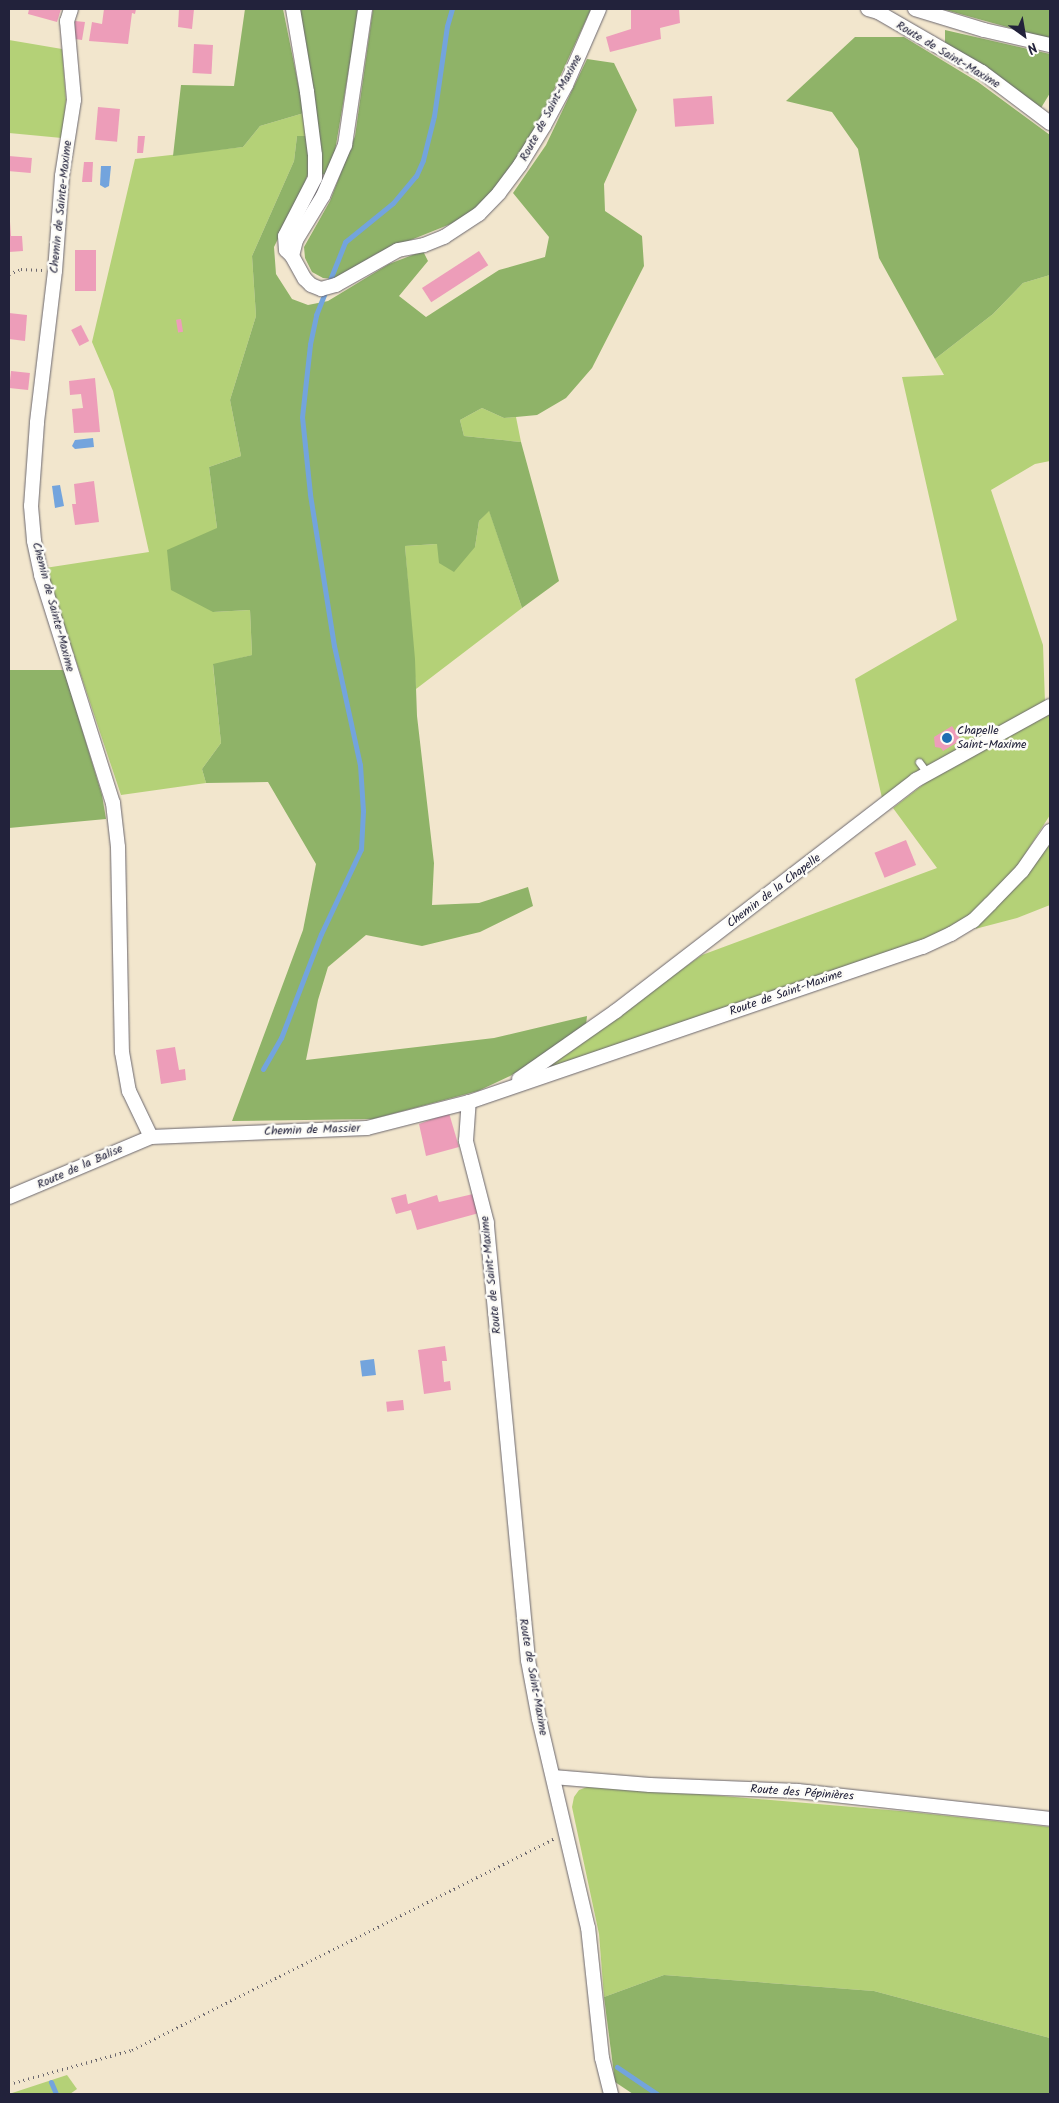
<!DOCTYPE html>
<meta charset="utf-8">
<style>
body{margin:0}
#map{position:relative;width:1059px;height:2103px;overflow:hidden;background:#f2e6cd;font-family:Kalam,sans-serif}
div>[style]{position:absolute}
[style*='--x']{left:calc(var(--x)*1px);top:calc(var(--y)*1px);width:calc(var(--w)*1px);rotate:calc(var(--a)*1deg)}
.green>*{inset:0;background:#b4d177}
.forest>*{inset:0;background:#8fb368}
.water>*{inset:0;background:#73a4dd;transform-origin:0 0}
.stream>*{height:5px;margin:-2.5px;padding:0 2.5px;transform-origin:2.5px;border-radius:2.5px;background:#73a4dd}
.building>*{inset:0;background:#ed9db9;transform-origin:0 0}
.path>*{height:3px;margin-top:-1.5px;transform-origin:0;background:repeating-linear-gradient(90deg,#6b676e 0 1px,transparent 0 5px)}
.roads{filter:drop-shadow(0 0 1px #6b676e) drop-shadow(0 0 1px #6b676e)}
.service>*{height:7px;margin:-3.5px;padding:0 3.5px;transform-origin:3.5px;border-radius:3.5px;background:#fff}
.minor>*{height:14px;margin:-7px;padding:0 7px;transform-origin:7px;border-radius:7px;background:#fff}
.dots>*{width:14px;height:14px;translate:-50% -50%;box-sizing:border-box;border:2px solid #fdfcf7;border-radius:50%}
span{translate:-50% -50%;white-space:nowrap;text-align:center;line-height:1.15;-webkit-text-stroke:5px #fdfcf7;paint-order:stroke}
.street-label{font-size:12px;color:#22223b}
.poi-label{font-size:12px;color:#22223b}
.left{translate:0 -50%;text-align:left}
.frame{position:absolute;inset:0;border:10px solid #22223b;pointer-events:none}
.north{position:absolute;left:999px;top:10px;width:50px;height:50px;-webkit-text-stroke:4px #fdfcf7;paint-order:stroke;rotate:148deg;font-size:14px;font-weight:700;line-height:20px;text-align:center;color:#22223b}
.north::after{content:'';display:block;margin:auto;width:18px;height:22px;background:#22223b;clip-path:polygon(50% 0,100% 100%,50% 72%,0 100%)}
</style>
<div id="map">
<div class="green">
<div style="clip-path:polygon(9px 40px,62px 49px,66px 100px,62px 138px,9px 133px)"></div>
<div style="clip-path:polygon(304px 113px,306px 136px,297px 136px,294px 161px,252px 256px,256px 316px,230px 400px,241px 456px,209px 467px,217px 528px,213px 612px,250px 610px,252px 655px,213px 665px,221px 743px,202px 769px,206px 783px,121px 795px,45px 568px,149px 552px,113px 391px,92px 342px,135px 159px,243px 147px,260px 126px)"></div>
<div style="clip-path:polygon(1050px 275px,1050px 461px,1035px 464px,991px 490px,1043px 645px,1045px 703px,882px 798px,855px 679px,957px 620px,902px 377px,944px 375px,935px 359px,993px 314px,1023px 283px)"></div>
<div style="clip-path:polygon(482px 408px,504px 418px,516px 417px,521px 442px,464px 436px,460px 420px)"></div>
<div style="clip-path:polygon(489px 510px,522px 608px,416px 689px,405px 546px,437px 544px,475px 547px,479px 521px)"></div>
<div style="clip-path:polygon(1050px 714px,1050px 815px,1010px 878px,973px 915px,918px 943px,535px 1073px,702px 955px,937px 868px,893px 808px,933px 777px)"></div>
<div style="clip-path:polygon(1050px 838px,1050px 905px,1017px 918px,975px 929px,1029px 870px)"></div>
<div style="clip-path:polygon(587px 1787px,699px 1794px,912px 1812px,1050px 1827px,1050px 2038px,874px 1991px,664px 1975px,604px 1997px,599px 1934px,572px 1807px,574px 1797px,579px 1790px)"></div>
<div style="clip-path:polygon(67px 2075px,77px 2089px,70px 2094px,9px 2094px)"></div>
</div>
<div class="forest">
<div style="clip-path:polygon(245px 9px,283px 9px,304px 113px,260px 126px,243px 147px,173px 156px,181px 85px,234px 86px)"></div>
<div style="clip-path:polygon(297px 9px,359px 9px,335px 151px,326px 174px,320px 175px,318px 126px)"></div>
<div style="clip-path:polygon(373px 9px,591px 9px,536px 129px,510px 171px,483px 204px,463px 219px,376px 254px,335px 279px,323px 278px,312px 272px,305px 258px,304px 247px,330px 201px,355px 136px)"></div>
<div style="clip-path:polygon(942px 9px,1050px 9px,1050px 39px)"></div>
<div style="clip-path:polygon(945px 30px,1050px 54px,1050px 93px,1041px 108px,945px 43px)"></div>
<div style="clip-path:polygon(855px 37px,904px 37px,978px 82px,1050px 135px,1050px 275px,1023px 283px,993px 314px,935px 359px,879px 258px,858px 149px,832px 112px,786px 101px)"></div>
<div style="clip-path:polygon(587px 59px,614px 63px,637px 110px,604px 184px,605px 211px,642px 236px,644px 266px,592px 368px,566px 398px,537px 415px,504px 418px,482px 408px,460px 420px,464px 436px,521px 442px,559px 581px,522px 608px,489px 511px,479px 521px,475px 547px,454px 572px,439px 563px,437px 544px,405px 546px,415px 659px,417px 716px,434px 863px,432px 905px,479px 903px,528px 887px,533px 906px,480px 932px,422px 946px,366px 935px,328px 967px,318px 1000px,306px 1060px,494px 1038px,587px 1016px,586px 1025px,512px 1075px,478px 1091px,373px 1119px,232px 1121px,303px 930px,316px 864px,268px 782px,206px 783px,202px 769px,221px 743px,213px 664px,252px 655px,250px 610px,213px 612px,171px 590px,167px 550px,217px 528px,209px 467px,241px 456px,230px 400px,256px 316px,252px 256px,294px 161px,297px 136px,306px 136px,310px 168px,303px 188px,274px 247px,276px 274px,292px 299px,308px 305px,328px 301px,389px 264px,423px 251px,428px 261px,399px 296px,426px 317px,499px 270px,545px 257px,549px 237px,513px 193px,546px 145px)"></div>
<div style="clip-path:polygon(9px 670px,64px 670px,102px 795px,106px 819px,9px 828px)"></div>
<div style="clip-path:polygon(664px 1975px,874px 1991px,1050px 2038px,1050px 2094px,633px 2094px,615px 2082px,604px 1997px)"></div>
</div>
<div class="water">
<div style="clip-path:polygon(101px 166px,111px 166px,109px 186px,105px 188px,100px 185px)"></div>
<div style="clip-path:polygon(93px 438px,94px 447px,75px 449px,72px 446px,75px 440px)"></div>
<div style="clip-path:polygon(60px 485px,64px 506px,55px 508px,52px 486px)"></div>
<div style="left:374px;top:1359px;width:16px;height:14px;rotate:83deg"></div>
</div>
<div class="stream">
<div style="--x:263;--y:1069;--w:36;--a:-60"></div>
<div style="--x:281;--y:1038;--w:111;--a:-69"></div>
<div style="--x:321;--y:934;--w:94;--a:-64.8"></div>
<div style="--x:361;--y:849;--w:38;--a:-87"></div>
<div style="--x:363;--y:811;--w:46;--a:-93.7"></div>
<div style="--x:360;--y:765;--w:122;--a:-102.3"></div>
<div style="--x:334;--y:646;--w:154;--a:-99"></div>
<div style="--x:310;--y:494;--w:77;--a:-95.9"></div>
<div style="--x:302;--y:417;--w:73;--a:-83.7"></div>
<div style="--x:310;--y:344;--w:30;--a:-78"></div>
<div style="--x:316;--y:315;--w:79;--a:-68.3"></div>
<div style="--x:345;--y:242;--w:62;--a:-39.1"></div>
<div style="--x:393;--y:203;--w:35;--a:-50"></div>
<div style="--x:416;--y:176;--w:17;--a:-66"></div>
<div style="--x:423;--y:160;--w:45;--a:-76"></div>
<div style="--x:434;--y:116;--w:91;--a:-81.8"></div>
<div style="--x:447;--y:26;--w:18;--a:-74"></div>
<div style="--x:617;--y:2067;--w:48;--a:34"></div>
<div style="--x:51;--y:2082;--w:13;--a:67"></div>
</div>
<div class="building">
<div style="clip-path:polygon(29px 9px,61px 9px,57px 22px,28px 14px)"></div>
<div style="clip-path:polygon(104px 9px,136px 9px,135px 14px,132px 13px,128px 44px,89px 41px,92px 22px,102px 24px)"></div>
<div style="clip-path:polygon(179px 9px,194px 9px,192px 29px,178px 27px)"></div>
<div style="clip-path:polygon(631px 9px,679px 9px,680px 23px,660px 28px,661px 39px,610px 52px,606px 37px,631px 29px)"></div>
<div style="clip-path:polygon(75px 21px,85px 22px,82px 40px,75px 39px)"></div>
<div style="left:194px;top:44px;width:19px;height:29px;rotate:3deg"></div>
<div style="left:712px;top:96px;width:28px;height:39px;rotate:86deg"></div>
<div style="left:98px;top:107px;width:22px;height:33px;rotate:5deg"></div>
<div style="clip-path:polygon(138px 136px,145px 136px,143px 153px,137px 153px)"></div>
<div style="left:9px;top:156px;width:23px;height:15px;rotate:5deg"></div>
<div style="clip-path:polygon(84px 162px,93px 162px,92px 182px,82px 182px)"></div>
<div style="clip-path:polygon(9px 207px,11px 236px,22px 236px,23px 251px,9px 252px)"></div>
<div style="left:75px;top:250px;width:21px;height:41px"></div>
<div style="left:479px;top:251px;width:17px;height:68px;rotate:57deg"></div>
<div style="clip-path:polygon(9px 313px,27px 315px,25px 341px,9px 339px)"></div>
<div style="left:181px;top:319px;width:13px;height:5px;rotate:81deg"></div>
<div style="left:81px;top:325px;width:18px;height:11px;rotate:63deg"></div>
<div style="left:11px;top:371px;width:19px;height:17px;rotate:6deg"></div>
<div style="clip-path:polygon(95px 378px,100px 432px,74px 433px,72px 409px,83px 408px,81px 394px,70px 395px,69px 381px)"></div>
<div style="clip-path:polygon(94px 481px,99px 522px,75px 525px,72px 504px,76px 504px,74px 484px)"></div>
<div style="clip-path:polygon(952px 726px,961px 740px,943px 751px,941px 748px,935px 747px,934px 737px)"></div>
<div style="left:906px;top:840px;width:27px;height:34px;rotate:68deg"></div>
<div style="clip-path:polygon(175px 1047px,179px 1070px,185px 1069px,186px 1080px,161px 1084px,156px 1050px)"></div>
<div style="clip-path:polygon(449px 1113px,459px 1147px,426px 1156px,419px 1124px)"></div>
<div style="clip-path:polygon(406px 1194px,408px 1204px,437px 1195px,439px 1202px,473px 1194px,479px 1213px,417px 1230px,411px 1210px,396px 1214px,391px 1198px)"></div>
<div style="clip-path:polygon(445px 1346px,447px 1361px,442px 1361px,444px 1382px,450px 1381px,451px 1390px,424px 1394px,418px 1350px)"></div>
<div style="left:403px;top:1400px;width:10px;height:17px;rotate:84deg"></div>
</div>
<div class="path">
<div style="--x:9;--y:274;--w:13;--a:-23"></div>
<div style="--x:21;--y:269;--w:21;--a:3"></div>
<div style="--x:9;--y:2084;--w:128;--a:-15.5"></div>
<div style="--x:132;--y:2050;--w:472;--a:-26.6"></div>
</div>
<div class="roads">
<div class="service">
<div style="--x:919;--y:762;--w:15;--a:53"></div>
</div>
<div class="minor">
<div style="--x:71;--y:9;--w:13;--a:108"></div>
<div style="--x:67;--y:21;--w:79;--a:84.9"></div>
<div style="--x:74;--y:100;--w:77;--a:99"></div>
<div style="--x:62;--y:176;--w:95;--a:94.2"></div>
<div style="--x:55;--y:271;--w:153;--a:96.8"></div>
<div style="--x:37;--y:423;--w:83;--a:94.1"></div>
<div style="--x:31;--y:506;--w:35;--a:85"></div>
<div style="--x:34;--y:541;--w:35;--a:78"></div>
<div style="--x:41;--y:575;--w:239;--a:72.5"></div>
<div style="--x:113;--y:803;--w:44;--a:83.5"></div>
<div style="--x:118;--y:847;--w:205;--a:88.9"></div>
<div style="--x:122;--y:1052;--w:40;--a:80"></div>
<div style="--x:129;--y:1091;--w:51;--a:64.4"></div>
<div style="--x:293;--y:9;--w:84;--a:80.4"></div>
<div style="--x:307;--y:92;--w:64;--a:82.8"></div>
<div style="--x:315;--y:155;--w:23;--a:90"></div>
<div style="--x:315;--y:178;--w:65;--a:117.3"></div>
<div style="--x:285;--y:236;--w:14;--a:86"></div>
<div style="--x:286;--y:250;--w:8;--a:45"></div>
<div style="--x:292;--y:256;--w:26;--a:61"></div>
<div style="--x:305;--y:279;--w:8;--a:45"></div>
<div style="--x:311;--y:285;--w:11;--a:22"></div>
<div style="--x:321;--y:289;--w:16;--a:-15"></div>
<div style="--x:336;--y:285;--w:71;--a:-29.4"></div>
<div style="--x:398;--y:250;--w:26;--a:-11"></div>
<div style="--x:424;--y:245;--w:22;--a:-22"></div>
<div style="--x:444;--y:237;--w:42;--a:-33.3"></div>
<div style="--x:479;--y:214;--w:29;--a:-46"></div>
<div style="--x:499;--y:193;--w:35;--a:-53"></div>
<div style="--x:520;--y:165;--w:46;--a:-58.4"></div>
<div style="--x:544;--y:126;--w:47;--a:-61.8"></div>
<div style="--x:566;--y:85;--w:83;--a:-66.5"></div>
<div style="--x:868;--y:9;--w:10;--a:17"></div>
<div style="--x:878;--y:12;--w:120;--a:30"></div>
<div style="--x:982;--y:72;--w:85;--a:36.9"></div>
<div style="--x:915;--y:9;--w:72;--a:16.9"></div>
<div style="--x:984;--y:30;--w:68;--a:12.8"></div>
<div style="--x:292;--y:256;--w:16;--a:-76"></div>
<div style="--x:296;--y:240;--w:52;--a:-58.5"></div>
<div style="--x:323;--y:196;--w:56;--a:-66.7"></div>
<div style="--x:345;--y:145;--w:137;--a:-81.6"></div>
<div style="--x:519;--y:1079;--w:118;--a:-35"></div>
<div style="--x:616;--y:1011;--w:379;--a:-37.6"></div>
<div style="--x:916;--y:780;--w:153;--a:-28.9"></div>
<div style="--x:9;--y:1197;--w:154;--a:-22.9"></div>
<div style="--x:151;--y:1137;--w:216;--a:-2.4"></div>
<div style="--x:367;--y:1128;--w:105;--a:-14.3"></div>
<div style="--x:553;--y:1777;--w:97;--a:4.7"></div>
<div style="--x:650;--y:1785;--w:148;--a:2.3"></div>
<div style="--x:798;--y:1791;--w:254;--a:6.3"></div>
<div style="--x:611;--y:2094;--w:37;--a:-104"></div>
<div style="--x:602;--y:2058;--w:131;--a:-96.1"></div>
<div style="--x:588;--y:1928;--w:215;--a:-103.2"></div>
<div style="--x:539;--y:1719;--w:60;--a:-100.6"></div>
<div style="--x:528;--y:1660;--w:439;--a:-95.4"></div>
<div style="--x:487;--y:1223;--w:85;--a:-104.4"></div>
<div style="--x:466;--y:1141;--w:39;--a:-86"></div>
<div style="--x:469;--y:1102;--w:480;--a:-18.9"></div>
<div style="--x:923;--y:947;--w:31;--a:-25"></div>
<div style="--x:951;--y:934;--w:26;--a:-31"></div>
<div style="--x:973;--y:921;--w:24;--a:-45"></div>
<div style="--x:990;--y:904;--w:46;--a:-45.9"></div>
<div style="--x:1022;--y:871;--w:49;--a:-55"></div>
</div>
</div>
<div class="dots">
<div style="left:947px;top:738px;background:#1f6fb2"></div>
</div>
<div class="street-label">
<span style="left:948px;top:55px;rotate:31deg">Route de Saint-Maxime</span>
<span style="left:551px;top:108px;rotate:-62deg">Route de Saint-Maxime</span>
<span style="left:61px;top:207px;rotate:-84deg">Chemin de Sainte-Maxime</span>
<span style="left:53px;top:607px;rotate:75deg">Chemin de Sainte-Maxime</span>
<span style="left:774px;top:891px;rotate:-37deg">Chemin de la Chapelle</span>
<span style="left:786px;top:993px;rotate:-19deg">Route de Saint-Maxime</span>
<span style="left:312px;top:1130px;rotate:-2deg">Chemin de Massier</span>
<span style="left:80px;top:1167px;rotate:-24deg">Route de la Balise</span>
<span style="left:491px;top:1275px;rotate:-96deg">Route de Saint-Maxime</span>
<span style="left:533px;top:1677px;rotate:80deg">Route de Saint-Maxime</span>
<span style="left:802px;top:1793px;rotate:4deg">Route des Pépinières</span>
</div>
<div class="poi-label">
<span class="left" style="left:957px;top:738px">Chapelle<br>Saint-Maxime</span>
</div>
<div class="frame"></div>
<div class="north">N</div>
</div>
